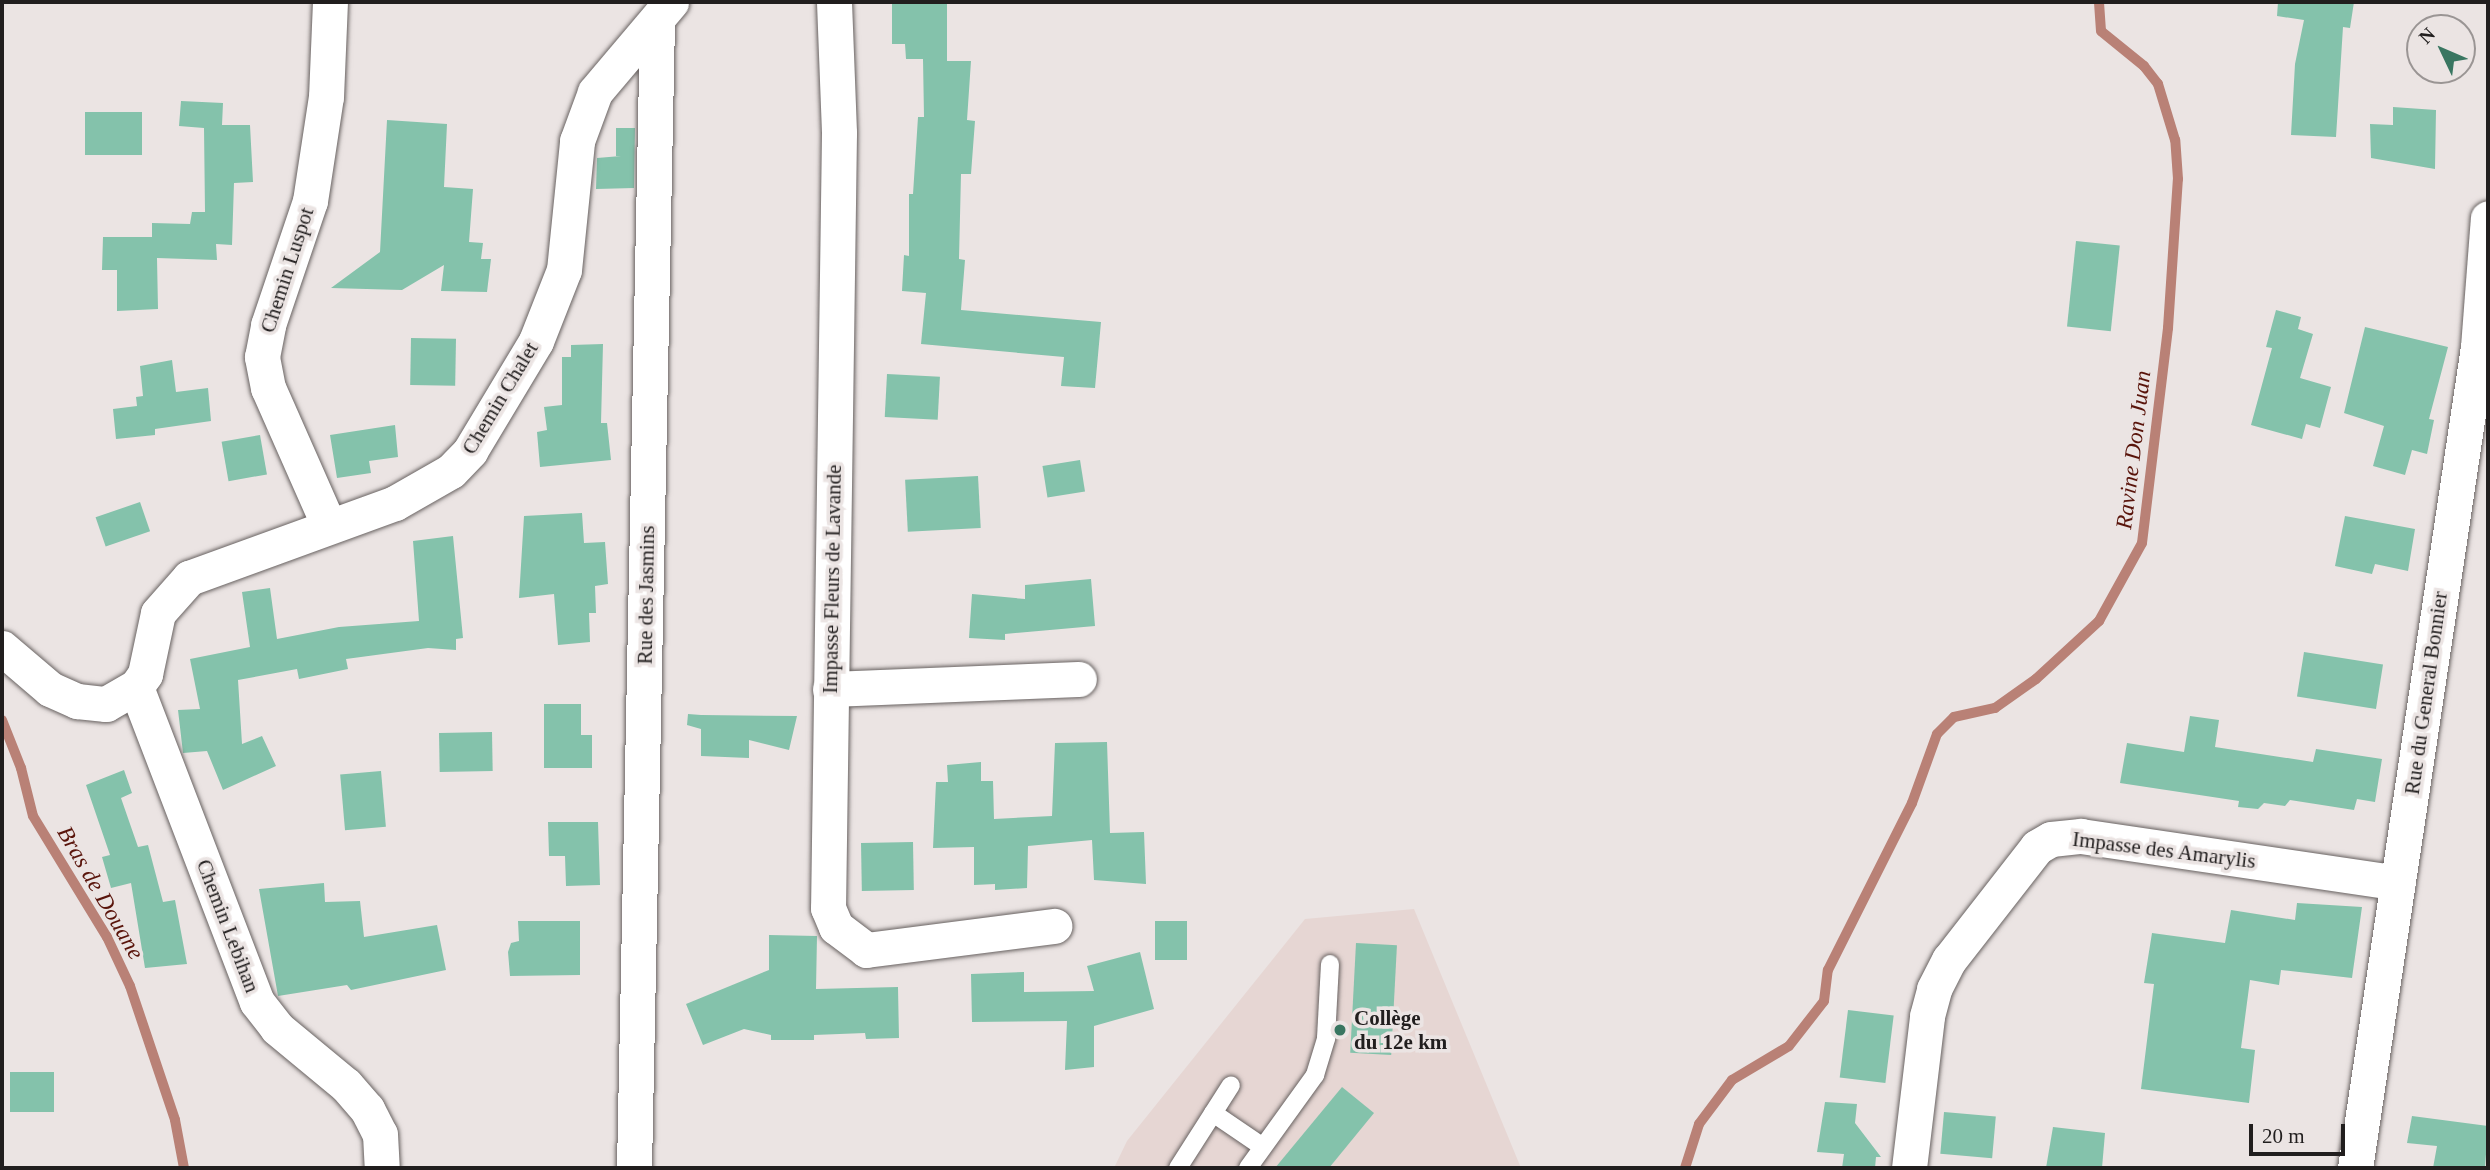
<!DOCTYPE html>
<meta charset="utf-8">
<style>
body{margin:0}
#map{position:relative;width:2490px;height:1170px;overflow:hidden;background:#ebe4e3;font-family:Georgia,serif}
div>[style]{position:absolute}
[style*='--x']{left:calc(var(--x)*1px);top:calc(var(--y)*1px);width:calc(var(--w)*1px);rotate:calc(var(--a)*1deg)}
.built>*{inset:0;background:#e6d6d3}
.stream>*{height:10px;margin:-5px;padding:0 5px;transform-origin:5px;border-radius:5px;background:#b98176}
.building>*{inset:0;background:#84c2ab;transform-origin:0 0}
.roads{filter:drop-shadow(0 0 2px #686261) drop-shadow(0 0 2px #686261)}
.lane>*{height:18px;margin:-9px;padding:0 9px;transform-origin:9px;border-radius:9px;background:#fff}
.street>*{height:35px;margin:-17.5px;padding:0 17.5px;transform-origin:17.5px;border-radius:17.5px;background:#fff}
.dots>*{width:19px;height:19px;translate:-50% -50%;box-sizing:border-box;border:4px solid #ebe4e3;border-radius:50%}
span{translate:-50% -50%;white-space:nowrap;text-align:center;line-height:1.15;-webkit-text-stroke:7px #ebe4e3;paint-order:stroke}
.street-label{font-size:21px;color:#211e1e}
.poi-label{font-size:21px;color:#211e1e;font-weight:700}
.left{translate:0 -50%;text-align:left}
.water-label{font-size:23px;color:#59140b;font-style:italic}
.frame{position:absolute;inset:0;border:4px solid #211e1e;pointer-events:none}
.north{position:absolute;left:2406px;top:14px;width:70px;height:70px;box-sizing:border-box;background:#ebe4e3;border:2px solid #9a9594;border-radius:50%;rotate:314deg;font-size:19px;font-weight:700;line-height:28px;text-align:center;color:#211e1e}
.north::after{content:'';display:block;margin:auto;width:24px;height:32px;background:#397661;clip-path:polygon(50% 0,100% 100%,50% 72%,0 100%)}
.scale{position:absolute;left:2249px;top:1124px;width:96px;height:32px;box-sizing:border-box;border:4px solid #211e1e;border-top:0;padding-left:9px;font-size:21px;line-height:24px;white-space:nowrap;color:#211e1e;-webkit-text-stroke:5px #ebe4e3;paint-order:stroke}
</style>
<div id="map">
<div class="built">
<div style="clip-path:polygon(1414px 909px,1521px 1168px,1114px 1168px,1127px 1141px,1305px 919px)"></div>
</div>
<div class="stream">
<div style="--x:2;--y:720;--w:52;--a:68.4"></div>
<div style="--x:21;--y:768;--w:49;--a:76"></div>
<div style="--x:33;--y:816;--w:142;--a:58.6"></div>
<div style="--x:107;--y:937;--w:54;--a:64.9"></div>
<div style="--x:130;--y:986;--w:141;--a:71.4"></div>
<div style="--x:175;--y:1120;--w:49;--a:79.4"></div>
<div style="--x:1685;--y:1168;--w:46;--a:-72.3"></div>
<div style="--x:1699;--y:1124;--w:55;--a:-53.1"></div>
<div style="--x:1732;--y:1080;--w:66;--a:-30.8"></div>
<div style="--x:1789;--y:1046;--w:57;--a:-52.1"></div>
<div style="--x:1824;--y:1001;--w:31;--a:-83"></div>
<div style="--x:1828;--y:970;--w:187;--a:-63.3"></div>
<div style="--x:1912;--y:803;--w:73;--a:-70.1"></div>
<div style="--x:1937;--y:734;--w:24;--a:-45"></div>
<div style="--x:1954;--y:717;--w:42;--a:-12.4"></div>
<div style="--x:1995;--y:708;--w:50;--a:-35.3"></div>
<div style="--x:2036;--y:679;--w:86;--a:-42.6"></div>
<div style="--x:2099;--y:621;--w:89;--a:-61.1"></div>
<div style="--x:2142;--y:543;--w:217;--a:-83.1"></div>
<div style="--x:2168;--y:328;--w:149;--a:-86.2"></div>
<div style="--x:2178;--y:179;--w:39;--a:-94"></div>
<div style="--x:2175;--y:140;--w:59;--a:-106.9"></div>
<div style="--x:2158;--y:84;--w:23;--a:-128"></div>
<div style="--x:2144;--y:66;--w:55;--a:-140.9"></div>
<div style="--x:2101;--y:31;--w:29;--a:-94"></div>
</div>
<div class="building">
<div style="clip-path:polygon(892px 2px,947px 2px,947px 61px,971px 61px,967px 120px,975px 121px,971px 174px,961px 174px,959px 259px,965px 260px,961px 310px,1101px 322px,1095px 388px,1061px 386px,1064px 357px,921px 344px,926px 293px,902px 291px,904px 255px,909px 256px,909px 194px,913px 194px,918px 117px,924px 117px,923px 59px,906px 59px,905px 44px,892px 44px)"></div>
<div style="clip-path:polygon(2278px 2px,2354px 2px,2350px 28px,2343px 27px,2336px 137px,2291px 135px,2295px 64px,2304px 20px,2277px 16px)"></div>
<div style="clip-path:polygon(181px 101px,223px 103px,222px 125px,250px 125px,253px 182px,234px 183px,232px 245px,216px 244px,217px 260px,157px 258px,158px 309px,117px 311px,117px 270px,102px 270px,103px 237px,152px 237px,152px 223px,190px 224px,192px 212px,205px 212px,204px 128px,179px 126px)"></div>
<div style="clip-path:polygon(2393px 107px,2436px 110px,2435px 169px,2371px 158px,2370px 124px,2393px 125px)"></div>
<div style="left:142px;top:112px;width:43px;height:57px;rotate:90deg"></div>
<div style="clip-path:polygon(387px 120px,447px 124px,444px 187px,473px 189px,469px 242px,483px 243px,481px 259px,491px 259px,487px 292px,441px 291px,444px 265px,402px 290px,331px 288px,380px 252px)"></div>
<div style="clip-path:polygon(616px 128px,635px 128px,634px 188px,596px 189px,597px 158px,621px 156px,616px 156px)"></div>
<div style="left:2076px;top:241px;width:44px;height:86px;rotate:6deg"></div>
<div style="clip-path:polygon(2276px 310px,2301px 317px,2298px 329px,2313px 334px,2300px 378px,2331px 387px,2320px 428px,2306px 424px,2302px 439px,2251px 425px,2272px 348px,2266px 347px)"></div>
<div style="clip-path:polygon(2365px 327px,2448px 347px,2429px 419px,2434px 420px,2427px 454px,2412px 450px,2405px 475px,2373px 466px,2384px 426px,2344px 413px)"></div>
<div style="left:411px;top:338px;width:45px;height:47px;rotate:1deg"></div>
<div style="clip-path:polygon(603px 344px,601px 423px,607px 423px,611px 460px,540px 467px,537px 432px,547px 430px,544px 407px,562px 405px,562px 357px,571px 357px,571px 345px)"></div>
<div style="clip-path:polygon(172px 360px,176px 392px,208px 388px,211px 421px,155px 429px,155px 435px,116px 439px,113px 409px,137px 406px,136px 397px,143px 396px,140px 366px)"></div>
<div style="left:887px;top:374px;width:53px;height:43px;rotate:3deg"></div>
<div style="clip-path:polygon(395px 425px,398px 457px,369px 461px,371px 473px,337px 478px,330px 435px)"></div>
<div style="left:260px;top:435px;width:40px;height:39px;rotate:80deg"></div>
<div style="left:1080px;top:460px;width:32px;height:38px;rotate:81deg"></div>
<div style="left:978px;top:476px;width:52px;height:73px;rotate:87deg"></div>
<div style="left:140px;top:502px;width:31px;height:47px;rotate:71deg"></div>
<div style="clip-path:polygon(582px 513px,584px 543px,605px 542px,608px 584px,595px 586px,596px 613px,589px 613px,590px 642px,558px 645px,554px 594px,519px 598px,524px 516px)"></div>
<div style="clip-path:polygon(2345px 516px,2415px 529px,2408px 571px,2375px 564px,2372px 574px,2335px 566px)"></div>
<div style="clip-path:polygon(453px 536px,463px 638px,456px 639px,456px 650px,428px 648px,346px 659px,348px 669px,299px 679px,297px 669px,238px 680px,242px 744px,262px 736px,276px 766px,223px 790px,207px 751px,183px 753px,178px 710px,200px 709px,190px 659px,250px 647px,242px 592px,270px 588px,277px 639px,339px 627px,419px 621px,413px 541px)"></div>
<div style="clip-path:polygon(1091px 579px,1095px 626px,1005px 634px,1005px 640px,969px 638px,972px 594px,1025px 599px,1025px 585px)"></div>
<div style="left:2304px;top:652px;width:80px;height:45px;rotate:9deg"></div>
<div style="clip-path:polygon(544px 704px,581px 704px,581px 735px,592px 735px,592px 768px,544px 768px)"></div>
<div style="clip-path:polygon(688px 714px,701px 715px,797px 716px,789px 750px,749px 740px,749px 758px,701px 756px,701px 729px,687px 725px)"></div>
<div style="clip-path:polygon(2190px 716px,2219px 720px,2215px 747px,2313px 762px,2316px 749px,2382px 759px,2375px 802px,2357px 799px,2354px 810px,2290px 800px,2285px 806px,2264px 803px,2258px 809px,2238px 807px,2239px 801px,2120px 783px,2127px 743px,2184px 752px)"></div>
<div style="left:492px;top:732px;width:39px;height:53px;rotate:89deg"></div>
<div style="clip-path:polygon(1107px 742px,1110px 833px,1144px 832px,1146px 884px,1094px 880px,1092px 840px,1028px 846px,1027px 888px,995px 890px,995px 884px,974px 885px,974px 847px,933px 848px,936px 782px,948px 782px,947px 765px,981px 762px,981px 781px,993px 781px,994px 819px,1052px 816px,1055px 743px)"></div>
<div style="clip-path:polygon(124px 770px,132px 793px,121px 798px,138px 847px,148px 845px,163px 902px,175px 900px,187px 964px,145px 968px,131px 883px,111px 888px,102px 857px,110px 855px,86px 785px)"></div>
<div style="left:381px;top:771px;width:56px;height:41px;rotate:85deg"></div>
<div style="clip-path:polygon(548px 822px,598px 822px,600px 885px,566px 886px,565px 856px,549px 856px)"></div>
<div style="left:913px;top:842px;width:48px;height:52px;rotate:89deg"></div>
<div style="clip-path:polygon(324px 883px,325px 902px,360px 901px,364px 937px,437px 925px,446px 970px,351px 990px,347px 985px,278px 996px,259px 889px)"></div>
<div style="clip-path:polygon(2297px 903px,2362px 907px,2352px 978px,2281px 970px,2279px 985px,2250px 980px,2241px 1048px,2255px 1050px,2249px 1103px,2141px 1089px,2154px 984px,2144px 983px,2152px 933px,2225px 943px,2231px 910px,2295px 920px)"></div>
<div style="clip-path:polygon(518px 921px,580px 921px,580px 975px,510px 976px,508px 952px,511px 943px,519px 941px)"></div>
<div style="left:1155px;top:921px;width:32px;height:39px"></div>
<div style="clip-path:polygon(769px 935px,817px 936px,816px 989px,898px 987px,899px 1038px,866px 1039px,865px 1033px,814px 1035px,814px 1040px,771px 1040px,771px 1035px,744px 1029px,703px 1045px,686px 1004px,769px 970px)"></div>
<div style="left:1356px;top:943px;width:41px;height:110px;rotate:3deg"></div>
<div style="clip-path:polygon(1140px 952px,1154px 1009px,1094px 1026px,1094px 1067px,1065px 1070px,1067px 1021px,972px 1022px,971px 974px,1024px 972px,1024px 992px,1094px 991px,1087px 966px)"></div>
<div style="left:1848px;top:1010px;width:46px;height:68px;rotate:7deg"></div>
<div style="left:10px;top:1072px;width:44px;height:40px"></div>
<div style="clip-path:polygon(1342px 1087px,1374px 1113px,1329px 1168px,1275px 1168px)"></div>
<div style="clip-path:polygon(1825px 1102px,1857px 1104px,1855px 1123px,1881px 1157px,1876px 1157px,1875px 1168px,1842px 1168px,1844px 1154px,1817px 1152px)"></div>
<div style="left:1944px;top:1112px;width:52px;height:42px;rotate:5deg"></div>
<div style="clip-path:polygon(2412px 1116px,2488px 1126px,2485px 1168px,2433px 1168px,2437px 1146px,2407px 1143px)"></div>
<div style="clip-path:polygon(2053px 1127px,2105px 1133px,2102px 1168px,2046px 1168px)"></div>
</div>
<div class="roads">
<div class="lane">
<div style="--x:1213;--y:1113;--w:60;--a:34.2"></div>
<div style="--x:1178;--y:1168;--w:98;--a:-57.4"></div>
<div style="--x:1248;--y:1168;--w:115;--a:-54.2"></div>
<div style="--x:1315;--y:1075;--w:39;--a:-73"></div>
<div style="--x:1326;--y:1038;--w:74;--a:-86.9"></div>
</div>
<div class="street">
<div style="--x:834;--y:2;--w:131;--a:87.8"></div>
<div style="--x:839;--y:133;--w:775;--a:90.81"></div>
<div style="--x:828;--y:908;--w:21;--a:67"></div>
<div style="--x:836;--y:927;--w:38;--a:37"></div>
<div style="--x:866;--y:950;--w:190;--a:-7.3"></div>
<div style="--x:329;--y:526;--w:151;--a:-113.8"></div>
<div style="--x:268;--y:388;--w:32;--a:-101"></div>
<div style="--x:262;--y:357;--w:33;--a:-79"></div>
<div style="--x:268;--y:325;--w:131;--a:-71.3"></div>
<div style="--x:310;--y:201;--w:105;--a:-81.3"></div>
<div style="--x:326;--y:97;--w:95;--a:-87.6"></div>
<div style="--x:2;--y:648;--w:63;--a:40.5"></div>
<div style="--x:50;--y:689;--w:30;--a:24"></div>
<div style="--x:77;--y:701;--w:29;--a:6"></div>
<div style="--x:106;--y:704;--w:34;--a:-30"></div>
<div style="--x:136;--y:687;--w:16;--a:-55"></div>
<div style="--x:145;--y:674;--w:62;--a:-78"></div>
<div style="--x:158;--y:613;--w:47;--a:-48.5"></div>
<div style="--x:189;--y:578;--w:219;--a:-20"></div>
<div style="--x:395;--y:503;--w:64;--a:-29.7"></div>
<div style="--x:451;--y:471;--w:28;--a:-46"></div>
<div style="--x:470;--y:451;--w:128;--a:-59"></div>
<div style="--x:536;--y:341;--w:76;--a:-68.5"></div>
<div style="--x:564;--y:270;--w:130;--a:-84.2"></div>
<div style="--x:577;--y:141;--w:52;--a:-69.8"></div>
<div style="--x:595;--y:92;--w:118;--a:-49.8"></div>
<div style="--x:136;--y:687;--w:337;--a:69"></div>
<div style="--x:257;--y:1002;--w:33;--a:52"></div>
<div style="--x:277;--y:1028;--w:89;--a:39.6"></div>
<div style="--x:346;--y:1085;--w:32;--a:49"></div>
<div style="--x:367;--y:1109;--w:28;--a:63"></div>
<div style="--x:380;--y:1134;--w:34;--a:87"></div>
<div style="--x:830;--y:689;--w:249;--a:-2.3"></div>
<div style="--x:634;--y:1168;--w:1145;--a:-88.85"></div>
<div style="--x:1909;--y:1168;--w:153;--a:-83.2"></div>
<div style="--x:1927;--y:1016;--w:28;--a:-75"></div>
<div style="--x:1934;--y:989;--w:33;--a:-63"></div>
<div style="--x:1949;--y:960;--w:143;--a:-52.1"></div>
<div style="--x:2037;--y:847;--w:16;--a:-30"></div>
<div style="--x:2051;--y:839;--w:30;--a:-6"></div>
<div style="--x:2081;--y:836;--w:320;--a:8.4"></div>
<div style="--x:2355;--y:1168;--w:830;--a:-81.48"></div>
<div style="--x:2478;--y:347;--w:129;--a:-85.6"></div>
</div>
</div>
<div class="dots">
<div style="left:1340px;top:1030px;background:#397661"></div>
</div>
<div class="street-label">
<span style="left:287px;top:270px;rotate:-72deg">Chemin Luspot</span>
<span style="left:500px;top:398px;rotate:-59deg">Chemin Chalet</span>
<span style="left:832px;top:579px;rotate:-89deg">Impasse Fleurs de Lavande</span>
<span style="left:646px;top:595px;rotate:-89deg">Rue des Jasmins</span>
<span style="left:2426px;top:693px;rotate:-82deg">Rue du General Bonnier</span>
<span style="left:2164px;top:850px;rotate:7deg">Impasse des Amarylis</span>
<span style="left:228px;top:926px;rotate:69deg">Chemin Lebihan</span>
</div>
<div class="poi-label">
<span class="left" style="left:1354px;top:1030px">Collège<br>du 12e km</span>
</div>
<div class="water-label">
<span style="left:2134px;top:450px;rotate:-83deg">Ravine Don Juan</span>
<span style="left:100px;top:893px;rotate:60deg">Bras de Douane</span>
</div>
<div class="frame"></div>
<div class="north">N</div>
<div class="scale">20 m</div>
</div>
